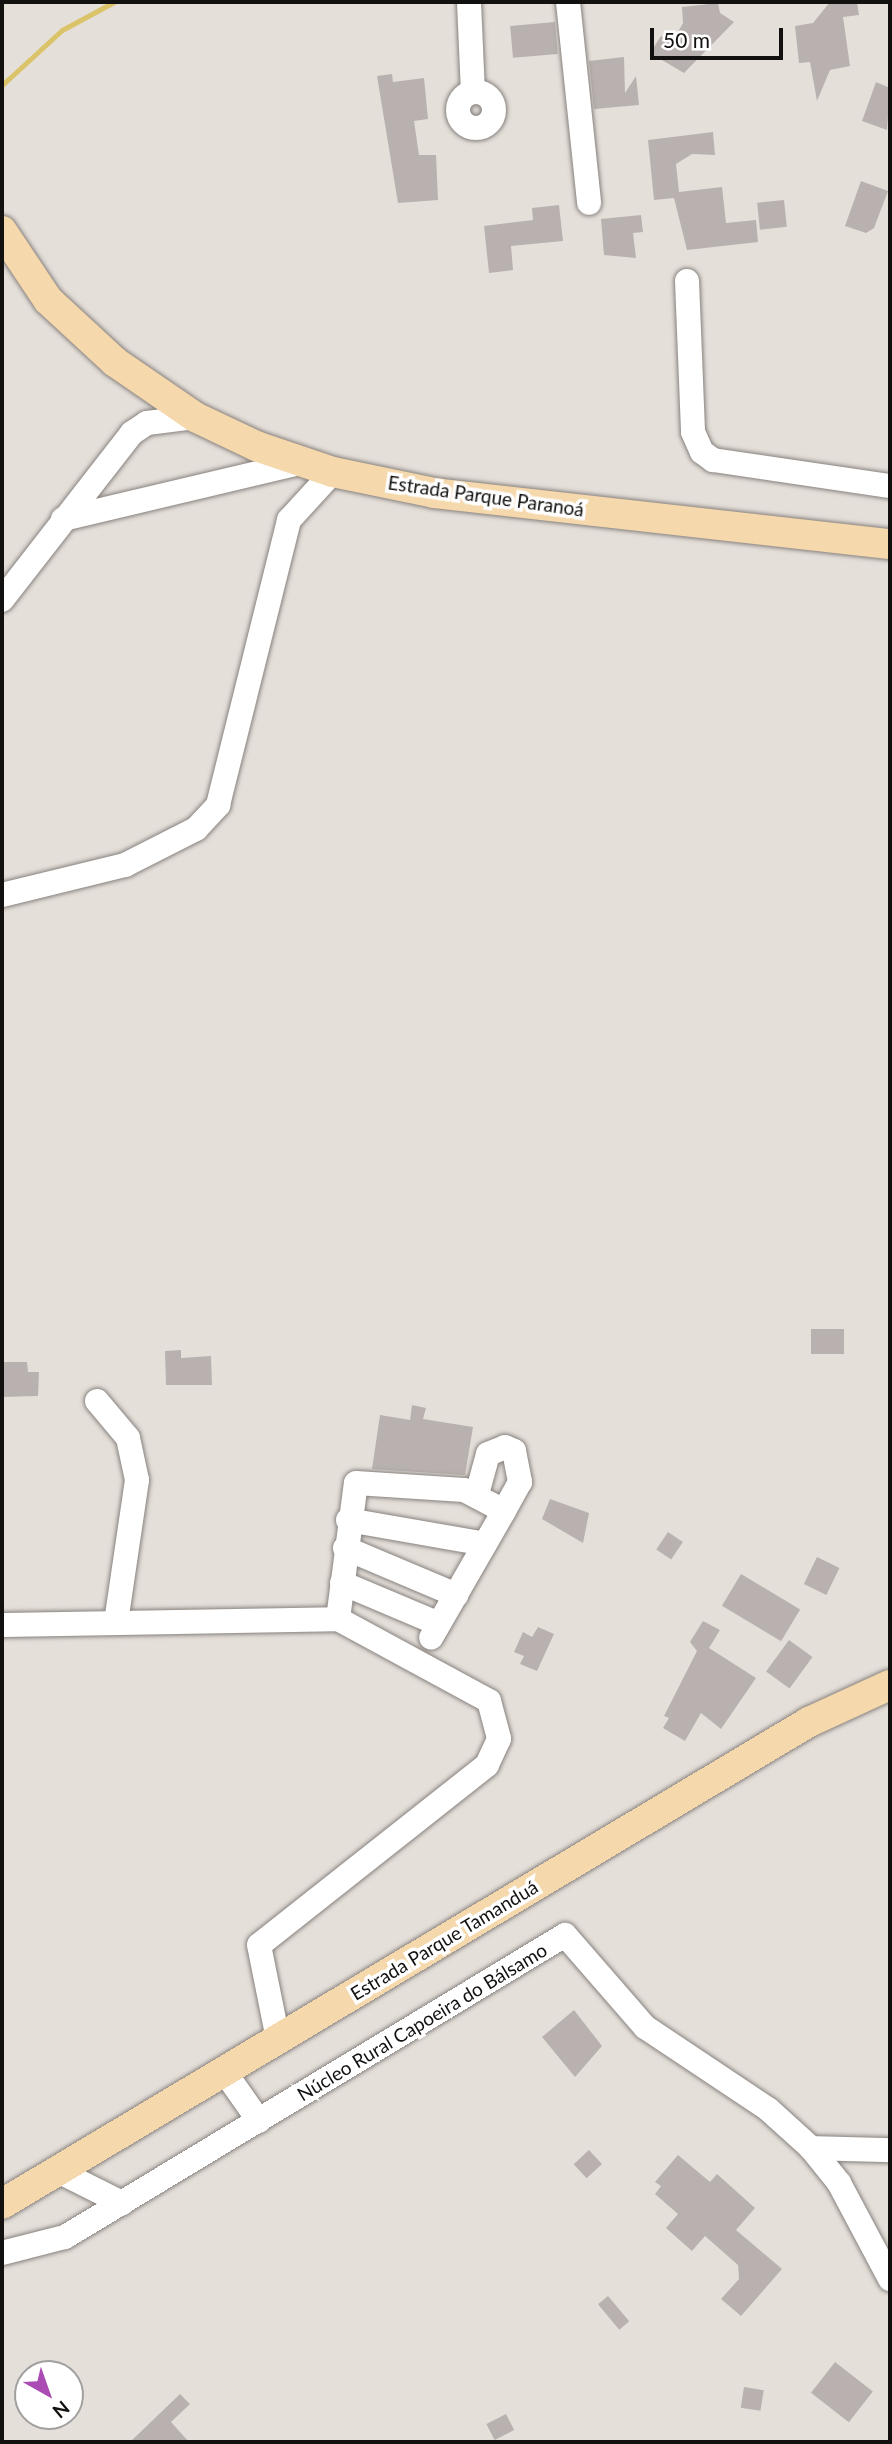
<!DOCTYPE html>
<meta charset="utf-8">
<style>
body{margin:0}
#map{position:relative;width:892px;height:2444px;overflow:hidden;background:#e5dfda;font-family:Lato,sans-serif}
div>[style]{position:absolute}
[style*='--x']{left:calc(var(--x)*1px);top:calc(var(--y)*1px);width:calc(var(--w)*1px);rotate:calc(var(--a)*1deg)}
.stream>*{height:5px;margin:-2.5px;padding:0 2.5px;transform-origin:2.5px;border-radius:2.5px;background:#dbc369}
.building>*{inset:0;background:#b9b1af;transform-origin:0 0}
.roads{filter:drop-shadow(0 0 2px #88827e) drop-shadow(0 0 2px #88827e)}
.minor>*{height:24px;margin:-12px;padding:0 12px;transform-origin:12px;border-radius:12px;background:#fff}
.minor>.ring{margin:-12px;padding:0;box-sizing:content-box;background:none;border:24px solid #fff;border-radius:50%}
.major>*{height:30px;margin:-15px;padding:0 15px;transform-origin:15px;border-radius:15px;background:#f5d8ac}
span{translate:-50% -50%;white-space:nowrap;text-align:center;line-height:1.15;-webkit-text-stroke:7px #fff;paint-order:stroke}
.street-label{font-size:19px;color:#13110f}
.frame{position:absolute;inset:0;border:4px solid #13110f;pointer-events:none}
.north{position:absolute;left:14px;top:2360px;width:70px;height:70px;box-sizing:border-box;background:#fff;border:2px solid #a1a09f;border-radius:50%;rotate:140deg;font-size:19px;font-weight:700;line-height:28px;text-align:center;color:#13110f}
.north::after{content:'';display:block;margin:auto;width:24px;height:32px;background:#ab4bb4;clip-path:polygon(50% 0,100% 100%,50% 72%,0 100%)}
.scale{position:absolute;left:650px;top:28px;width:133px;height:32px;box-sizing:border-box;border:4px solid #13110f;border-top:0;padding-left:9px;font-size:21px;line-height:24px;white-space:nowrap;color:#13110f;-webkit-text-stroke:5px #fff;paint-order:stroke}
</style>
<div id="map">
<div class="stream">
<div style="--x:2;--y:85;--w:81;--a:-42.5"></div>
<div style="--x:62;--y:30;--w:59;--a:-28.3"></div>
</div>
<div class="building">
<div style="clip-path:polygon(830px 2px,857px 2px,859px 15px,843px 17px,850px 66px,830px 70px,817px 101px,810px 62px,799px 63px,795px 26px,813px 23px)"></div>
<div style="clip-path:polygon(718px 3px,720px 13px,734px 22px,684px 73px,650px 53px,661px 36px,672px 43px,683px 23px,682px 7px)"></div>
<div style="left:555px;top:22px;width:32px;height:45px;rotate:85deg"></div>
<div style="clip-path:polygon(624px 57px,625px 93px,636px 76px,639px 105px,594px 109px,589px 61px)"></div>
<div style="clip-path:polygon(392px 74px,393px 82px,424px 78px,428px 119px,414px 121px,419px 155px,436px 155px,438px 200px,398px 203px,377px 76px)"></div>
<div style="clip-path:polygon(876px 82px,890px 88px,887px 130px,862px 121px)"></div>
<div style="clip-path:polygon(713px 132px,715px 155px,692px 154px,676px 164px,679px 192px,722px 187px,726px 223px,756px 220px,758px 242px,687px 250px,674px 198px,654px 200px,648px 140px)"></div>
<div style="clip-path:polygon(861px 181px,888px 191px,874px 228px,866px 233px,845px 226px)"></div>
<div style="left:784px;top:200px;width:27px;height:27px;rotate:84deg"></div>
<div style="clip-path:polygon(559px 205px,563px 241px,511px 246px,513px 270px,489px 273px,484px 226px,533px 220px,532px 208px)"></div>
<div style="clip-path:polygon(641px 215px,643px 232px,633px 233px,636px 258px,604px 255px,601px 219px)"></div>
<div style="left:811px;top:1329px;width:33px;height:25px"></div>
<div style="clip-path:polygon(181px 1350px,181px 1358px,211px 1356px,212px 1385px,166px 1385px,165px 1351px)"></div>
<div style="clip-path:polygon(2px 1362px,27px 1362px,28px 1372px,39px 1372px,38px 1396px,2px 1397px)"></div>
<div style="clip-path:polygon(412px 1405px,426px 1408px,423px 1419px,473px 1427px,465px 1475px,372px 1469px,380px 1415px,410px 1420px)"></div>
<div style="clip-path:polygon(550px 1499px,589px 1513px,583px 1543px,542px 1519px)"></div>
<div style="left:668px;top:1532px;width:18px;height:21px;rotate:34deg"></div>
<div style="left:817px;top:1557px;width:25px;height:30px;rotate:26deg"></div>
<div style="left:741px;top:1574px;width:69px;height:37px;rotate:31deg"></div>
<div style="clip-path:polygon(703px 1621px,720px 1630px,709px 1648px,756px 1678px,721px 1729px,701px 1713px,685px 1741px,663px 1728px,669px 1718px,664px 1716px,697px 1651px,690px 1642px)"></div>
<div style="clip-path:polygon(538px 1627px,554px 1634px,537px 1671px,520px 1664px,524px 1656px,514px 1652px,523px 1632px,532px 1637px)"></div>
<div style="left:789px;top:1640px;width:29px;height:39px;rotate:36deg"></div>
<div style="clip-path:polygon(574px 2010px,602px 2046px,575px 2077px,542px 2037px)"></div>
<div style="left:589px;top:2150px;width:19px;height:21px;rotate:47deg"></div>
<div style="clip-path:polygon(678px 2155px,710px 2182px,717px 2174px,755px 2208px,736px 2230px,782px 2269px,741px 2316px,721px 2299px,739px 2279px,738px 2265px,705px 2236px,692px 2251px,666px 2228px,678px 2214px,655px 2194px,661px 2186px,655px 2182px)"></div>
<div style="left:608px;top:2296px;width:33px;height:13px;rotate:50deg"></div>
<div style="left:835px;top:2362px;width:48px;height:39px;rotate:38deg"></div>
<div style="left:744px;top:2387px;width:20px;height:21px;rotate:9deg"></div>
<div style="clip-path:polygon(180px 2394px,190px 2404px,171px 2422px,189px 2442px,130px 2442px)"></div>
<div style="left:506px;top:2414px;width:18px;height:22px;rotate:63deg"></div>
</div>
<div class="roads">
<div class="minor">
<div style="--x:469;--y:2;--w:90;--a:87.5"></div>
<div style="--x:568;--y:2;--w:202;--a:84"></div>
<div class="ring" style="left:458px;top:92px;width:12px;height:12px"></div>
<div style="--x:687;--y:281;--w:151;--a:87.7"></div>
<div style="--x:693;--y:432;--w:22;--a:66"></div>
<div style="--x:702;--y:452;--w:14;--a:36"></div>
<div style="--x:713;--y:460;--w:179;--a:8.4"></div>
<div style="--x:63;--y:519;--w:248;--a:-13.3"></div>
<div style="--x:2;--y:600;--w:212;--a:-52.1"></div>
<div style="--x:132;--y:433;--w:18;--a:-34"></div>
<div style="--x:147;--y:423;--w:48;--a:-7.1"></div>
<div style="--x:2;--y:895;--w:127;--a:-13.7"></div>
<div style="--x:125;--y:865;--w:80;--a:-26.9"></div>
<div style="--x:196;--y:829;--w:33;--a:-47"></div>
<div style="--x:218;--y:805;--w:294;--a:-76"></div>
<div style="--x:289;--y:520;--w:65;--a:-47.5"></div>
<div style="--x:97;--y:1401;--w:48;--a:50"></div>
<div style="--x:128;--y:1438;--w:43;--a:77.9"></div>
<div style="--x:137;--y:1480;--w:144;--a:98.4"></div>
<div style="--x:477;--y:1494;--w:41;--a:-74.6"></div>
<div style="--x:488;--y:1454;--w:18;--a:-22"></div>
<div style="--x:505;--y:1447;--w:10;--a:24"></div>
<div style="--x:514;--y:1451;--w:32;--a:79"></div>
<div style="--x:520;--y:1482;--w:33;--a:119"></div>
<div style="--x:348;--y:1520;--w:139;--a:9.9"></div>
<div style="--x:345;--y:1548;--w:121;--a:22.9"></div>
<div style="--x:342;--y:1583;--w:105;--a:22.9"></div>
<div style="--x:338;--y:1619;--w:137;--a:-82.5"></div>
<div style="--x:356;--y:1483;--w:108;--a:3.7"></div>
<div style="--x:464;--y:1490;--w:45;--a:27.7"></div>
<div style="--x:504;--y:1511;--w:146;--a:119.9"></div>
<div style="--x:2;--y:1625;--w:336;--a:-1"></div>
<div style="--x:338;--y:1619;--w:172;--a:28.5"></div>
<div style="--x:489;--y:1701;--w:39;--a:75"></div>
<div style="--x:499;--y:1739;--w:29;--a:115"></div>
<div style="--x:487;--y:1765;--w:290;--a:141.7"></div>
<div style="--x:259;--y:1945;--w:96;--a:78.6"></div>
<div style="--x:224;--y:2071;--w:61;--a:55"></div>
<div style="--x:811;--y:2148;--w:79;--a:1.5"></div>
<div style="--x:58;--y:2171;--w:72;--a:26.6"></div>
<div style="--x:2;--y:2253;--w:65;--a:-14.3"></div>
<div style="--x:65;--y:2237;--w:584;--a:-31.13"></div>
<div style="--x:565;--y:1935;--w:122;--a:49"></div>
<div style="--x:645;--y:2027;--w:148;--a:33.7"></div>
<div style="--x:768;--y:2109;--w:58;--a:42.2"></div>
<div style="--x:811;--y:2148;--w:45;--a:51.3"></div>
<div style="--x:839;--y:2183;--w:109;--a:62"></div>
</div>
<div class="major">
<div style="--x:2;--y:231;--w:83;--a:56.3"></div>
<div style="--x:48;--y:300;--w:91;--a:42.8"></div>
<div style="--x:115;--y:362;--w:97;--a:34.5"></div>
<div style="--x:195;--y:417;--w:68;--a:25.4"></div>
<div style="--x:256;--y:446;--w:81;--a:18.7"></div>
<div style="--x:333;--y:472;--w:103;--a:11.7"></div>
<div style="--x:434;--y:493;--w:459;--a:6.4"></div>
<div style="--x:2;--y:2204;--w:940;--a:-30.85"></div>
<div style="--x:809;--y:1722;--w:89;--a:-24.6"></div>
</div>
</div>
<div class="street-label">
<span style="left:486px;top:496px;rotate:8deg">Estrada Parque Paranoá</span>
<span style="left:444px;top:1940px;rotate:-31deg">Estrada Parque Tamanduá</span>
<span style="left:422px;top:2022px;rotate:-31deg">Núcleo Rural Capoeira do Bálsamo</span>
</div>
<div class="frame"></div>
<div class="north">N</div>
<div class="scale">50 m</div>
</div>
